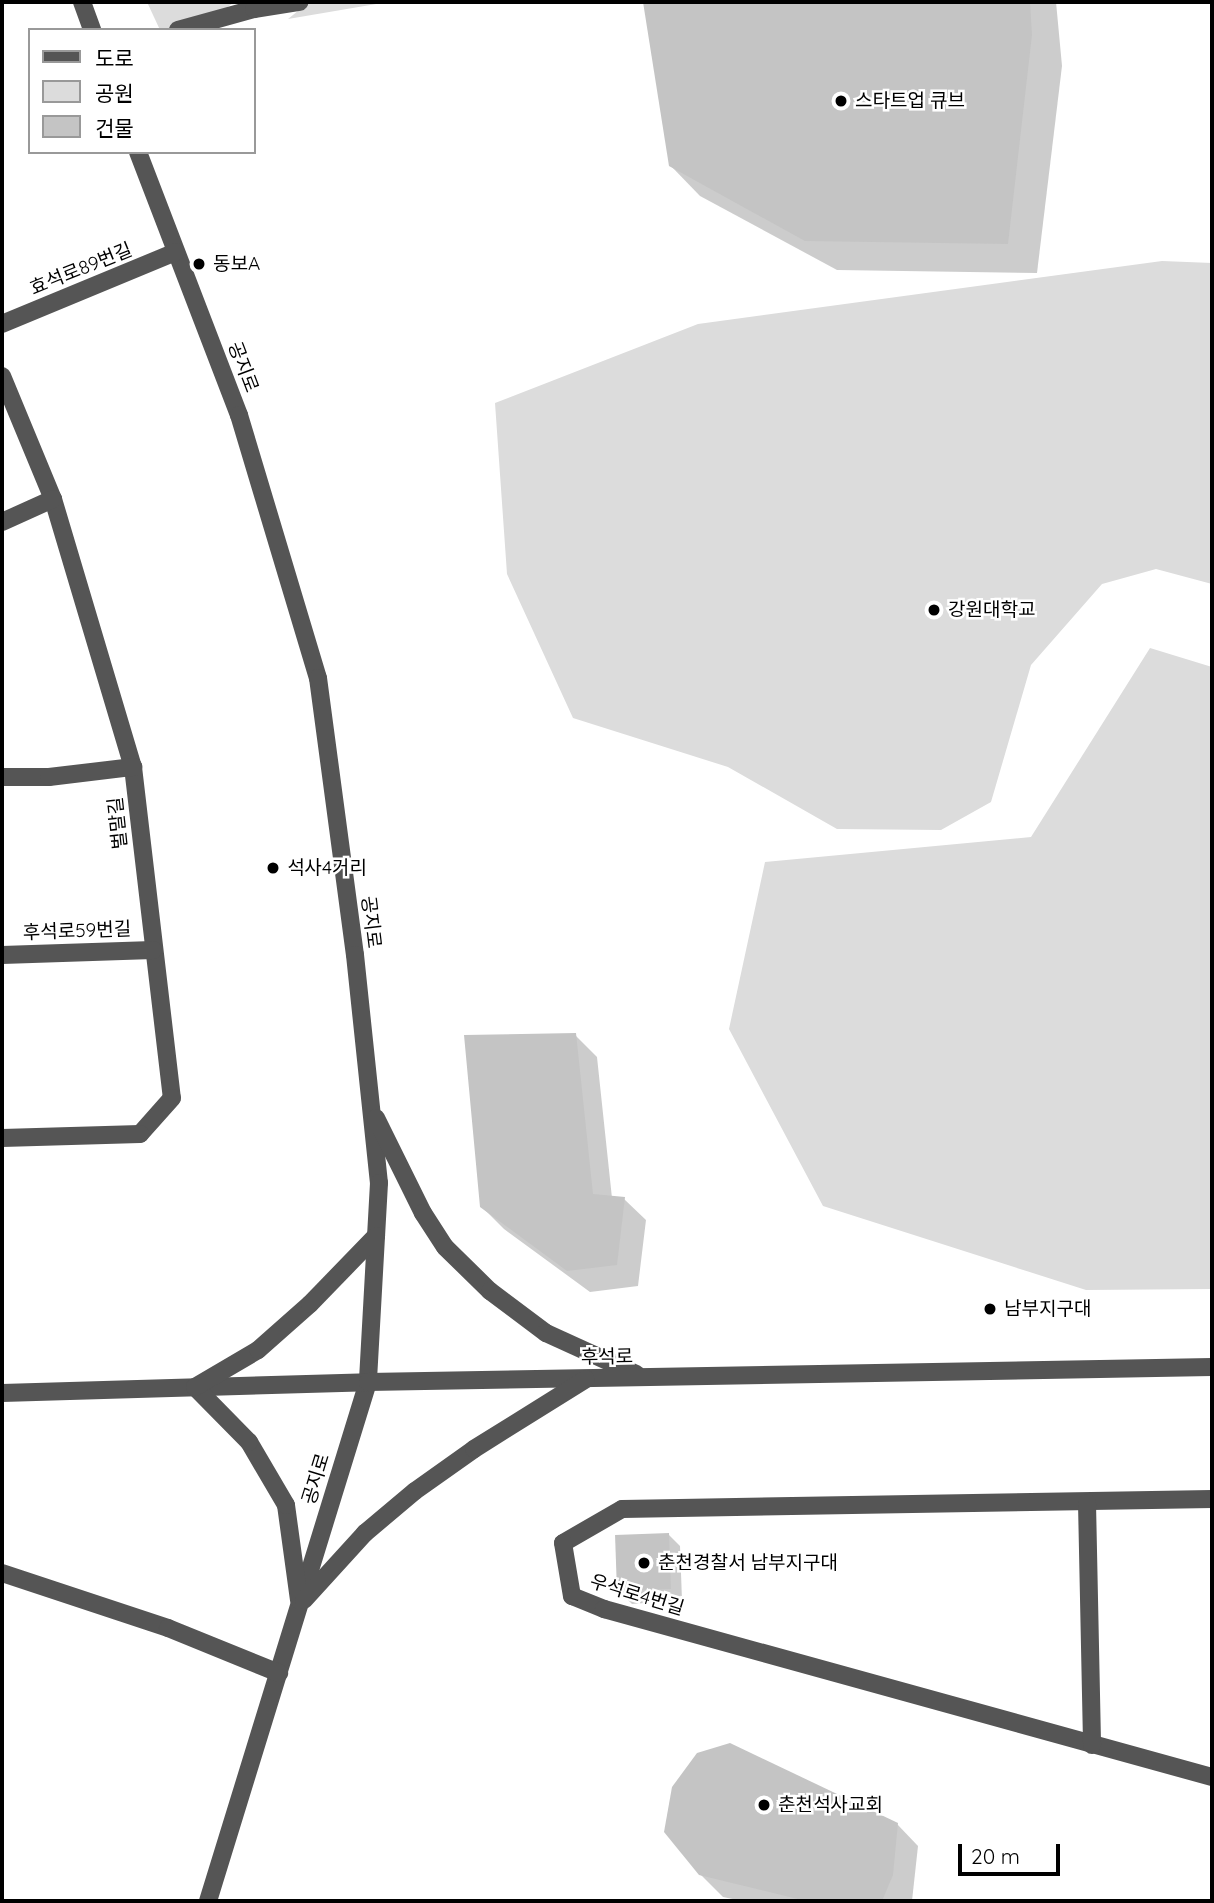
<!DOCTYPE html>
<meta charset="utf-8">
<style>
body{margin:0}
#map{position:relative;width:1214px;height:1903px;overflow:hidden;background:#fff;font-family:Quicksand,"Noto Sans KR",sans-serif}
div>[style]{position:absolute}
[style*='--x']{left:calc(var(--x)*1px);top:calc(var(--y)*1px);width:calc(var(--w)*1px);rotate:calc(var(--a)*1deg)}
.green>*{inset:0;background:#dcdcdc}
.shadow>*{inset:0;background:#0003}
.building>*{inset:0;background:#c4c4c4;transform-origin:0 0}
.minor>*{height:18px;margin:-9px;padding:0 9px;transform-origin:9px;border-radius:9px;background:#555}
.dots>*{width:19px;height:19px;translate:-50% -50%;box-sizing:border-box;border:4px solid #fff;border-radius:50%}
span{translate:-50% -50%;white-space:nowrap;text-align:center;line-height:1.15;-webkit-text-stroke:5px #fff;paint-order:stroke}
.poi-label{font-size:19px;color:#000}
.left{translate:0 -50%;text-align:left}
.street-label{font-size:19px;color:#000}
.frame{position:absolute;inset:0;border:4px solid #000;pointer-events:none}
.legend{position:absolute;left:28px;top:28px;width:228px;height:126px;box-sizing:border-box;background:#fff;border:2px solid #999;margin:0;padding:9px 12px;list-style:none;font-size:21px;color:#000}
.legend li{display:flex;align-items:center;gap:14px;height:35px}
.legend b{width:35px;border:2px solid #999}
.scale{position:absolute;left:958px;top:1844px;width:102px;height:32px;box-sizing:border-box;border:4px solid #000;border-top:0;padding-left:9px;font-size:21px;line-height:24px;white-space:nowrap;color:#000;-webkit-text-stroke:5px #fff;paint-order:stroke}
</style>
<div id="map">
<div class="green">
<div style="clip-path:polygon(147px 2px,234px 2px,209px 22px,187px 30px,160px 30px)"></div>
<div style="clip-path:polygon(309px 2px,388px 2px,288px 19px)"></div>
<div style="clip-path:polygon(1162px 261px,1212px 263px,1212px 584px,1156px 569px,1102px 584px,1031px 665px,991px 802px,941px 830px,837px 829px,728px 767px,573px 718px,507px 574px,495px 403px,698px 324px)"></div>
<div style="clip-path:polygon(1150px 648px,1212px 667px,1212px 1289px,1086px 1290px,823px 1206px,729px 1029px,765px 862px,1031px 837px)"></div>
</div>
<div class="shadow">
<div style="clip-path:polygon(644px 2px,1056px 2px,1062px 66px,1037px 273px,837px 270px,700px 196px,670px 165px)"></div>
<div style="clip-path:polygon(575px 1035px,597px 1057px,612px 1198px,624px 1199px,646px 1220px,638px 1286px,590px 1292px,504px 1229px,482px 1207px)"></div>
<div style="clip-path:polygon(669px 1535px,680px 1546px,682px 1600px,632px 1604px,621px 1593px)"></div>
<div style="clip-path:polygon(897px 1824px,918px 1846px,912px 1901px,742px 1901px,723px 1897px,700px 1874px)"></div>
</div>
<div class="building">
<div style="clip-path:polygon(643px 2px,1030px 2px,1032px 35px,1008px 244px,805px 241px,669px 166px)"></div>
<div style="clip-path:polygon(576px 1033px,593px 1194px,625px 1197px,617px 1265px,567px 1271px,480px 1207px,464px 1035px)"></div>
<div style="left:669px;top:1533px;width:56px;height:54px;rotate:88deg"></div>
<div style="clip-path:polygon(730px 1743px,898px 1823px,893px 1875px,882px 1901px,806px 1901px,699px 1875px,664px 1832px,672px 1787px,697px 1753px)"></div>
</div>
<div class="minor">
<div style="--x:82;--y:2;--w:30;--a:70"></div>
<div style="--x:178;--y:30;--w:79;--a:-15.4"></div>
<div style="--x:254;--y:9;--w:46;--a:-8.8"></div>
<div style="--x:138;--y:152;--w:282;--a:69"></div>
<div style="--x:239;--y:415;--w:275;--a:73.3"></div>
<div style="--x:318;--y:678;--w:279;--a:82.4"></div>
<div style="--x:355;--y:955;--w:229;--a:84"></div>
<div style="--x:379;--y:1183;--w:199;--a:93.2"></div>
<div style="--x:368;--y:1382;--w:543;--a:107.13"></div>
<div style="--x:2;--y:324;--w:188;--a:-22.5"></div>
<div style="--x:2;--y:376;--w:133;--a:67.5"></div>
<div style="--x:53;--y:499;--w:280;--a:73.4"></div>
<div style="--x:133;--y:767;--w:333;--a:83.3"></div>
<div style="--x:172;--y:1098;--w:48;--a:131.6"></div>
<div style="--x:140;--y:1134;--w:138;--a:178.3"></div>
<div style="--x:2;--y:522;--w:56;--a:-24.3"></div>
<div style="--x:2;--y:777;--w:47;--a:0"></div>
<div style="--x:49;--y:777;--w:85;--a:-6.8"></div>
<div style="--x:2;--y:955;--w:151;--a:-1.9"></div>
<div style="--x:376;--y:1118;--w:106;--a:63.7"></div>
<div style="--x:423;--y:1213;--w:40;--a:57.1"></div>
<div style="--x:445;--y:1247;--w:63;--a:44.4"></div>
<div style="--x:490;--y:1291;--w:70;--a:36.9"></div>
<div style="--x:546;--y:1333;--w:99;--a:24.5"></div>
<div style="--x:2;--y:1393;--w:366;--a:-1.7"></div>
<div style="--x:368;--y:1382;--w:844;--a:-1.02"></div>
<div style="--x:1212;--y:1499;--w:590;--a:179.03"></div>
<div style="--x:622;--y:1509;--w:68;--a:150"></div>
<div style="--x:563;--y:1543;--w:54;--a:80.4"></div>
<div style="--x:572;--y:1596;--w:35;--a:22"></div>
<div style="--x:604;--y:1609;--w:631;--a:15.45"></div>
<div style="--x:1087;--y:1503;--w:242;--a:88.8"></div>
<div style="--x:2;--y:1573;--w:175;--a:18.3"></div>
<div style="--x:168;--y:1628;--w:120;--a:22.1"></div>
<div style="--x:299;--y:1600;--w:96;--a:-97.8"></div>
<div style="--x:286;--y:1505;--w:73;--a:-120.4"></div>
<div style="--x:249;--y:1442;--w:77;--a:-134.5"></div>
<div style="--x:195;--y:1387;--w:73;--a:-30.4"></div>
<div style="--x:258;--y:1350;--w:69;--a:-41.5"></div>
<div style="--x:310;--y:1304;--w:95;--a:-45.9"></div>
<div style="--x:304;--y:1600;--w:91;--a:-47.7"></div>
<div style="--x:365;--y:1533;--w:65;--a:-40"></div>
<div style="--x:415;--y:1491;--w:72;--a:-35.4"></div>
<div style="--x:474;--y:1449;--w:132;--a:-32"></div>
</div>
<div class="dots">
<div style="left:841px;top:101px;background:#000"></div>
<div style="left:199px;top:264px;background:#000"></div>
<div style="left:934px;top:610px;background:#000"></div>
<div style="left:273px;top:868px;background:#000"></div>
<div style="left:990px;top:1309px;background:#000"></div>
<div style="left:644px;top:1563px;background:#000"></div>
<div style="left:764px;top:1805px;background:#000"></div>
</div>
<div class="poi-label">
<span class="left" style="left:855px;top:101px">스타트업 큐브</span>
<span class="left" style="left:213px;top:264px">동보A</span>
<span class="left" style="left:948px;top:610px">강원대학교</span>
<span class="left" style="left:287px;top:868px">석사4거리</span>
<span class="left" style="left:1004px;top:1309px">남부지구대</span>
<span class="left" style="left:658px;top:1563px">춘천경찰서 남부지구대</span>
<span class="left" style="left:778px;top:1805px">춘천석사교회</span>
</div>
<div class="street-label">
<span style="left:81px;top:269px;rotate:-22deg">효석로89번길</span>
<span style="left:243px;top:367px;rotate:69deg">공지로</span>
<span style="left:118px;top:823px;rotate:-96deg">벌말길</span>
<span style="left:371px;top:922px;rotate:83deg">공지로</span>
<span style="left:77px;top:931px;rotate:-2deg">후석로59번길</span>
<span style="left:607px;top:1357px;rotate:-1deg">후석로</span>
<span style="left:316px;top:1479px;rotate:-73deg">공지로</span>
<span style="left:637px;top:1595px;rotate:17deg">우석로4번길</span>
</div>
<div class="frame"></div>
<ul class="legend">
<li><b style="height:9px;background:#555"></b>도로</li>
<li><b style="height:19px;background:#dcdcdc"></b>공원</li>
<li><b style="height:19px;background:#c4c4c4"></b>건물</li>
</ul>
<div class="scale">20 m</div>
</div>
